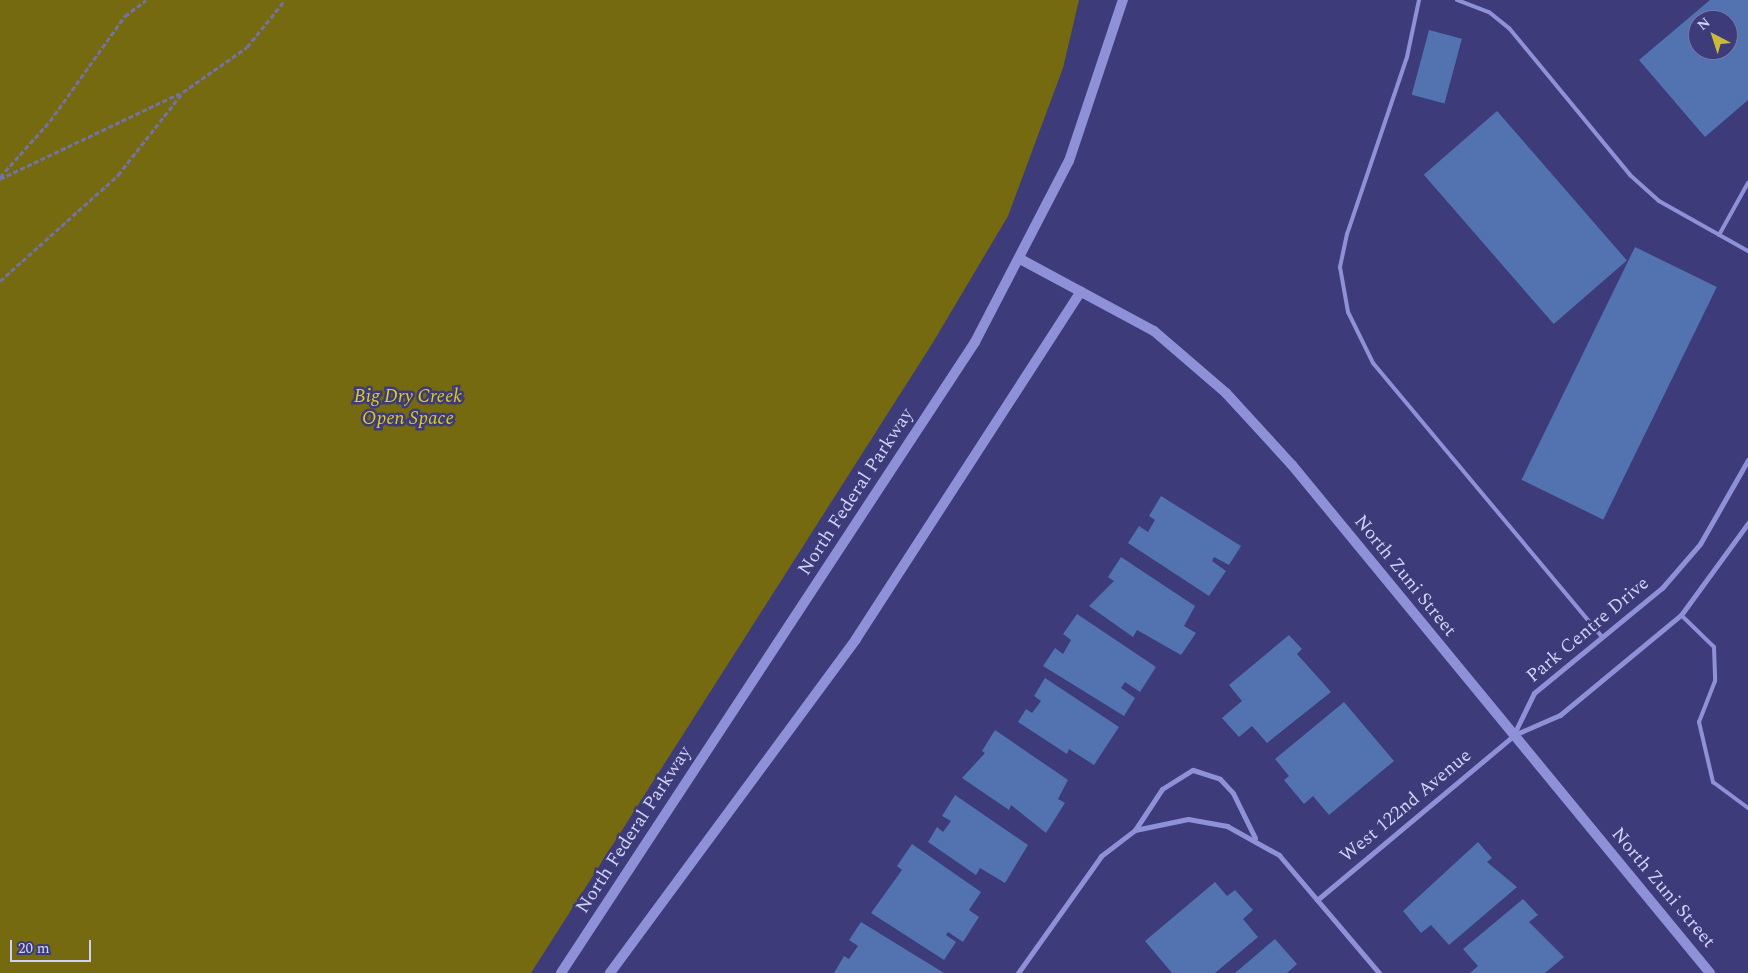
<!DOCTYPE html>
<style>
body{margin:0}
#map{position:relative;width:1748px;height:973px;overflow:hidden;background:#3d3b79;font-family:Spectral,serif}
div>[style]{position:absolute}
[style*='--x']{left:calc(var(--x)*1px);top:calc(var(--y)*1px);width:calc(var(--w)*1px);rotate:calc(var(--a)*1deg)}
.green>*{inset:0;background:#756a0f}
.building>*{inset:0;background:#5273b0;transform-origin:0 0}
.path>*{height:3px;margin-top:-1.5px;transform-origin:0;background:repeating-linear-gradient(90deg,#7272a7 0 5px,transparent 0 7.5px)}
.lane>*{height:4px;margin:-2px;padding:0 2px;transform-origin:2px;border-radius:2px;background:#8f91d8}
.street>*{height:5px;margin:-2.5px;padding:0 2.5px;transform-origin:2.5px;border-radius:2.5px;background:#8f91d8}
.secondary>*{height:10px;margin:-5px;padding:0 5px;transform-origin:5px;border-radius:5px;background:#8f91d8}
span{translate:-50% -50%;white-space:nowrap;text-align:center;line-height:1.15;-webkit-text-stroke:5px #3d3b79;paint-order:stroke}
.park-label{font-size:19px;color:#e0cc1a;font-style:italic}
.street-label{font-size:19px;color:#cfd2f7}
.north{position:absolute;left:1688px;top:10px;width:50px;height:50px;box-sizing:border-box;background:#3d3b79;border:1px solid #7777ab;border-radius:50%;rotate:320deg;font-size:14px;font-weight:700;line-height:20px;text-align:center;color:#cfd2f7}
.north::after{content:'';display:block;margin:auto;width:18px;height:22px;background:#caba3a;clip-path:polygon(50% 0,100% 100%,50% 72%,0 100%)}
.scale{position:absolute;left:10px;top:940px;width:81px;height:22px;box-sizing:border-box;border:2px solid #cfd2f7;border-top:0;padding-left:6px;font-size:15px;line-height:18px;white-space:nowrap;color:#cfd2f7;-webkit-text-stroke:4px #3d3b79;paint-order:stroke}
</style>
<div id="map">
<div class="green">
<div style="clip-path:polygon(0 0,1079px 0,1063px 68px,1008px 216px,932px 344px,531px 973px,0 973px)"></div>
</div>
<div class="building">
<div style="clip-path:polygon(evenodd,1710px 0,1748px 0,1748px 100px,1705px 137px,1639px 60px,1710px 0,1698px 20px,1728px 20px,1728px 50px,1698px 50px,1698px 20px)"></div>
<div style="left:1429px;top:30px;width:34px;height:67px;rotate:15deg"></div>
<div style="left:1497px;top:111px;width:198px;height:97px;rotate:49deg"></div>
<div style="left:1635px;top:247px;width:91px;height:259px;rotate:26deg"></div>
<div style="clip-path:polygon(1161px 496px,1241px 546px,1229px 565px,1214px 557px,1212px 561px,1226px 571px,1209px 596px,1128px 543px,1139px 526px,1148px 532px,1155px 520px,1149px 516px)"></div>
<div style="clip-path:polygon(1121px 557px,1195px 606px,1184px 626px,1196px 633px,1181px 655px,1137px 630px,1133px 637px,1089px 606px,1114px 581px,1108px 577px)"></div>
<div style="clip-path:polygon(1077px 614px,1156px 667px,1140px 692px,1125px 682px,1121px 688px,1135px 698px,1124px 716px,1043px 666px,1055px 648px,1063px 654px,1071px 640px,1063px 634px)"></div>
<div style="clip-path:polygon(1289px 635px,1302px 649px,1297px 654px,1331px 692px,1267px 743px,1252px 726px,1239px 737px,1222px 718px,1242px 701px,1229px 685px)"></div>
<div style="clip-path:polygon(1045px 678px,1119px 727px,1094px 765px,1069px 749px,1067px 754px,1018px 722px,1026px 709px,1032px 713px,1041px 701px,1034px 696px)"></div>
<div style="clip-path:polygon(1344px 702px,1394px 761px,1329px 815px,1313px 796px,1304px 804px,1284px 780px,1289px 776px,1275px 759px)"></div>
<div style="clip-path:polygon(995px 730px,1068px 780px,1058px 799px,1065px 803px,1046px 833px,1011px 805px,1009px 810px,962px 778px,985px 753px,982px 751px)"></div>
<div style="clip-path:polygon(955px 795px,1028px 845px,1005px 883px,980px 868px,976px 875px,928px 842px,937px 827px,943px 832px,951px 821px,942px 816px)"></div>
<div style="clip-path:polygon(1478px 842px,1492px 858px,1487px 862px,1517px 887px,1449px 945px,1431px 925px,1421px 933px,1403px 911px)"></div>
<div style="clip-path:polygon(912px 844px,981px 892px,969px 910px,979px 917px,963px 942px,948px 932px,946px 935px,956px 942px,944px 960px,871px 913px,902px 870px,897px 866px)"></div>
<div style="clip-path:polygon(1215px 882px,1227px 896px,1235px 890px,1253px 910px,1243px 919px,1258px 937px,1215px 973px,1172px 973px,1145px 941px)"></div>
<div style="clip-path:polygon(1523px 899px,1538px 915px,1529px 922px,1564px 957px,1545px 973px,1470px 973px,1478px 966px,1463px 949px)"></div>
<div style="clip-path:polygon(861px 922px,944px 973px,834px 973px,844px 956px,849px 959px,858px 946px,849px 940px)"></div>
<div style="clip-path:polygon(1275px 939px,1297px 964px,1287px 973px,1235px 973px)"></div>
</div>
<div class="path">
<div style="--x:0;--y:177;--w:75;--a:-48.2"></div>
<div style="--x:50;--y:121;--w:129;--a:-54.5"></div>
<div style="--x:125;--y:16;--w:26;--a:-37"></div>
<div style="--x:0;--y:179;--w:199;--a:-25.5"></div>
<div style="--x:0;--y:281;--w:159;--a:-41.9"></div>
<div style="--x:118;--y:175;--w:105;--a:-51.9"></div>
<div style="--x:183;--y:92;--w:78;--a:-35.1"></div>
<div style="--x:247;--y:47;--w:60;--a:-51"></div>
</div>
<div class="lane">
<div style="--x:1419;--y:0;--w:58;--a:101.9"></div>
<div style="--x:1407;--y:57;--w:187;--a:108.7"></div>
<div style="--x:1347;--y:234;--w:34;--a:102"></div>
<div style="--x:1340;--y:267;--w:46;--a:79.9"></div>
<div style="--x:1348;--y:312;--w:57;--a:63.9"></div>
<div style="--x:1373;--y:363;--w:357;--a:50.1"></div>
<div style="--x:1457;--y:0;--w:34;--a:21"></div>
<div style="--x:1489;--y:12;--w:26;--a:39"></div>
<div style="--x:1509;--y:28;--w:190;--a:50.5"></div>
<div style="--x:1630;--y:175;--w:39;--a:42"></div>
<div style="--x:1659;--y:201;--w:102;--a:29.3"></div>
<div style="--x:1719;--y:235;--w:60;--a:-60.9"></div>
<div style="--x:1681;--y:615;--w:46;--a:44.1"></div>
<div style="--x:1714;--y:647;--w:34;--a:88"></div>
<div style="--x:1715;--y:681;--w:44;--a:111.3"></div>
<div style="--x:1699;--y:722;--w:62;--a:76.9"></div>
<div style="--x:1713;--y:782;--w:44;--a:36.6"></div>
</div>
<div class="street">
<div style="--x:1514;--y:734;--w:46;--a:-64"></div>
<div style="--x:1534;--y:693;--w:166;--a:-39.4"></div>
<div style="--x:1662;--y:588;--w:58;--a:-49.2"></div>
<div style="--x:1700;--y:544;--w:97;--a:-60.3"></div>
<div style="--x:1135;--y:830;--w:49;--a:-56.6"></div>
<div style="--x:1162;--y:789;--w:36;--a:-32"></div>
<div style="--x:1193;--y:770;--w:28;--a:18"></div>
<div style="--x:1220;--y:779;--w:19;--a:47"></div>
<div style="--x:1233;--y:793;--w:50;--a:63.9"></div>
<div style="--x:1317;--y:900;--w:257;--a:-39.9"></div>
<div style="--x:1514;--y:735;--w:50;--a:-23.5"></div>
<div style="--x:1560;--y:715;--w:157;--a:-39.6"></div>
<div style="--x:1681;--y:615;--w:114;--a:-53.9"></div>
<div style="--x:1018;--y:973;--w:143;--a:-54.6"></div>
<div style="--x:1101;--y:856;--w:43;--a:-37.4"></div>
<div style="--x:1135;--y:830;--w:54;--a:-11.7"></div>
<div style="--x:1188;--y:819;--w:40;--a:10"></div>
<div style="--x:1227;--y:826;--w:60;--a:29.1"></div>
<div style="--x:1279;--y:855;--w:155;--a:49.7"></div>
</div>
<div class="secondary">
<div style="--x:1022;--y:260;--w:150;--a:28.3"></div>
<div style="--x:1154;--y:331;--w:95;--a:40.7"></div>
<div style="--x:1226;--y:393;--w:98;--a:47.5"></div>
<div style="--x:1292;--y:465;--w:658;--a:50.55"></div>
<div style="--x:561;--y:973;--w:755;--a:-56.73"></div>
<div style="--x:975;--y:342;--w:204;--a:-62.6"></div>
<div style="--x:1069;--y:161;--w:170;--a:-71.5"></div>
<div style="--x:610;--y:973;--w:415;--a:-53.6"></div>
<div style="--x:856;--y:639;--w:414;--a:-57.1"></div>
</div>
<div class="park-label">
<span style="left:408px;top:408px">Big Dry Creek<br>Open Space</span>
</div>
<div class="street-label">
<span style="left:856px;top:492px;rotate:-57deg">North Federal Parkway</span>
<span style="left:1405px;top:576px;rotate:51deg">North Zuni Street</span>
<span style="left:1588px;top:630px;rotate:-40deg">Park Centre Drive</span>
<span style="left:1406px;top:806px;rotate:-40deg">West 122nd Avenue</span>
<span style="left:634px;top:830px;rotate:-57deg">North Federal Parkway</span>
<span style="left:1663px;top:888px;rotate:50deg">North Zuni Street</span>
</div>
<div class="north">N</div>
<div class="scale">20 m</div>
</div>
